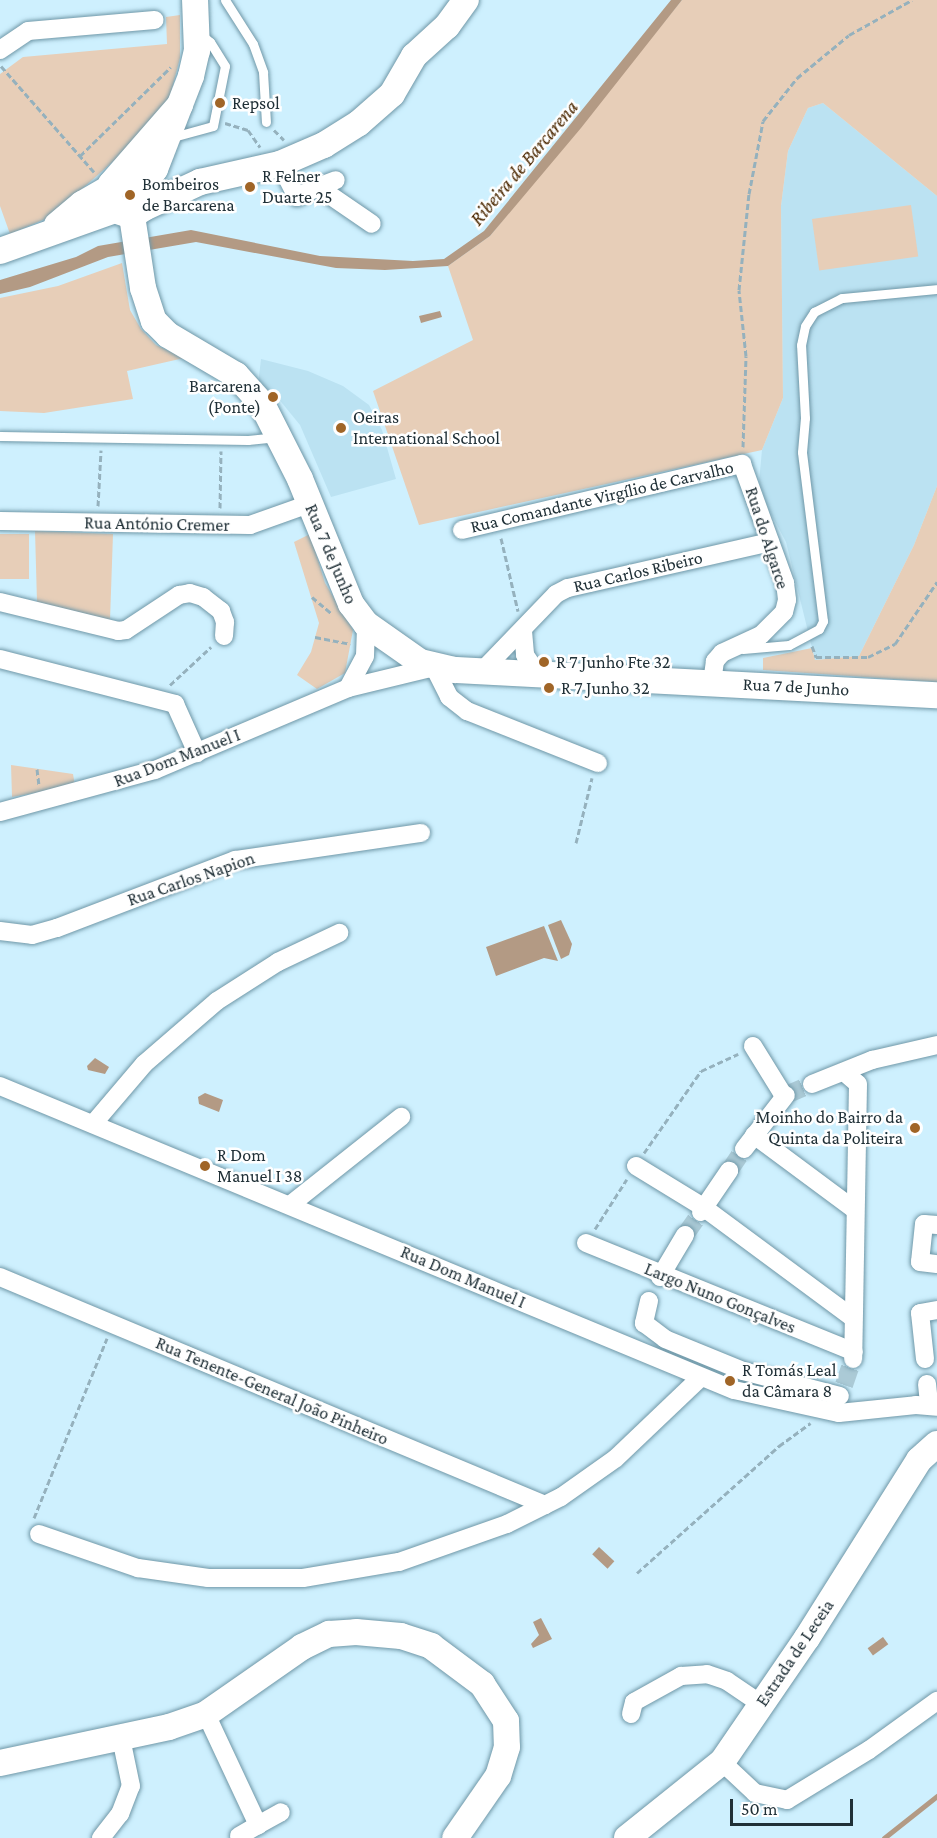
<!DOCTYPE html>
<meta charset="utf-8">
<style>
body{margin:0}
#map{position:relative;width:937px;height:1838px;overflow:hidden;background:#cef0fe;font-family:"Crimson Pro",serif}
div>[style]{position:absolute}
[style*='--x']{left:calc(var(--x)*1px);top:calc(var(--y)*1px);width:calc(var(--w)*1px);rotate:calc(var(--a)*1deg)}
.built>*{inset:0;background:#bbe2f2}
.green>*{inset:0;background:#e7ceb8;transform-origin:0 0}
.water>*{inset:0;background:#b39a84;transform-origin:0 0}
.stream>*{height:5px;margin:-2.5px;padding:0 2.5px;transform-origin:2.5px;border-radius:2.5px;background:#b39a84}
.street-tunnel>*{height:18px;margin-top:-9px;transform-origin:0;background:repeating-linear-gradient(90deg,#abcad6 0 18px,transparent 0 27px)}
.path>*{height:3px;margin-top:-1.5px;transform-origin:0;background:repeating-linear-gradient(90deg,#95b1bd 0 6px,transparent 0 9px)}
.roads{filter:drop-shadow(0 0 2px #6f97a7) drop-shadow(0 0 2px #6f97a7)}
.lane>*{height:9px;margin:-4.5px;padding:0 4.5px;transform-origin:4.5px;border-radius:4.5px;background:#fff}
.street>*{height:18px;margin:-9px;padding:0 9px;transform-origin:9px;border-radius:9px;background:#fff}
.secondary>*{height:26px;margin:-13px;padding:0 13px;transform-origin:13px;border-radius:13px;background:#fff}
.dots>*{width:16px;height:16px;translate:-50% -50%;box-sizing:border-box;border:3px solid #fff;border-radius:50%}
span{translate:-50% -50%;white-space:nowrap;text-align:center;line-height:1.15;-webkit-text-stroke:5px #fff;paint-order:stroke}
.poi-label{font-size:18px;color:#203037}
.left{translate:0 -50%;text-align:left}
.right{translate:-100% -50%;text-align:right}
.street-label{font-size:18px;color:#203037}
.water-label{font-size:20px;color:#4b2800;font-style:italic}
.scale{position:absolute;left:730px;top:1799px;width:123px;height:27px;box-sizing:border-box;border:3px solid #203037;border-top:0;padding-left:8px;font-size:18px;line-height:21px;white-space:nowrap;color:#203037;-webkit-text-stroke:4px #fff;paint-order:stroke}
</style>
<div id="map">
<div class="built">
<div style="clip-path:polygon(823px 103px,937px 196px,937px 486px,914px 545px,859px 656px,815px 660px,786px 542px,768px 508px,759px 482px,762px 450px,783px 398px,781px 206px,788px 151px,808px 108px)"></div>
<div style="clip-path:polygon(261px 359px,308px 371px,343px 386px,369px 405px,382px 430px,396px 479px,331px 497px,300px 425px,273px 392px,258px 385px)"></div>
</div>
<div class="green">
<div style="clip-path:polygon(682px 0,937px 0,937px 196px,823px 103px,808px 108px,788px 151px,781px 206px,783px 398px,762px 450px,419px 525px,373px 391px,473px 340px,448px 266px,490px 236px)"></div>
<div style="clip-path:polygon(180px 15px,180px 58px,169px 100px,141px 137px,50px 217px,10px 234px,0 206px,0 74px,23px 57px,167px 44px,166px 17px)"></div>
<div style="left:911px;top:205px;width:52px;height:100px;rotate:82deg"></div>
<div style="clip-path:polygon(122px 263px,130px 310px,141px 329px,156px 345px,184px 358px,127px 371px,133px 399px,44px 413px,0 411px,0 298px,58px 286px)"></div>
<div style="clip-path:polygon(937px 486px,937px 682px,763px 670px,763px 658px,812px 648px,815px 660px,859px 656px,914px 545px)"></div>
<div style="clip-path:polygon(35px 531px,113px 534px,110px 620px,37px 602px)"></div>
<div style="left:0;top:534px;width:29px;height:45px"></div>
<div style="clip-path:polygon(310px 534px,325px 583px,353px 630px,345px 673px,317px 689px,297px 675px,311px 652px,319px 623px,294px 542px)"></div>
<div style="clip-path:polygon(11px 765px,73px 774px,75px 786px,12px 797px)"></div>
</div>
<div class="water">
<div style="clip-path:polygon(671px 0,682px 0,581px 128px,490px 236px,448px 266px,385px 270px,336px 268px,196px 242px,108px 257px,30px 287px,0 294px,0 280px,76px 257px,98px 246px,191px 230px,320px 256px,413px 261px,444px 259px,484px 231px)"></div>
<div style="clip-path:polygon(440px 311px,442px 317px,421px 323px,419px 316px)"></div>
<div style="clip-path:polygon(561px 920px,572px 944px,569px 955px,561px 959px,548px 925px)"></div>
<div style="clip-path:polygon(544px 926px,558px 961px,544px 958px,496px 976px,486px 947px)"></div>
<div style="clip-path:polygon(95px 1058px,109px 1067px,105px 1074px,88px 1070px,87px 1066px)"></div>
<div style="clip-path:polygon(205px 1093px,223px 1100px,219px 1112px,199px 1104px,198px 1097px)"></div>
<div style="left:599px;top:1547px;width:21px;height:10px;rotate:43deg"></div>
<div style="clip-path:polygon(541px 1618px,552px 1639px,533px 1648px,531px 1644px,539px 1635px,533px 1622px)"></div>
<div style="left:883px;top:1637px;width:9px;height:19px;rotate:54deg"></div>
</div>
<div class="stream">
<div style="--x:884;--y:1838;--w:68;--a:-38.4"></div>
</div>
<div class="street-tunnel">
<div style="--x:786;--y:1095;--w:28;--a:-23"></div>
<div style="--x:729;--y:1171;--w:27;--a:-56"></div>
<div style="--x:685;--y:1235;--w:28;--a:-55"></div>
<div style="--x:844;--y:1385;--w:28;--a:-71"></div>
</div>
<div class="path">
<div style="--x:1;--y:66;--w:141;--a:48.7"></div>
<div style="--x:225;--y:123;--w:24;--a:17"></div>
<div style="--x:248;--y:130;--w:21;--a:55"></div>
<div style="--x:274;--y:130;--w:14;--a:45"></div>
<div style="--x:80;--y:156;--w:127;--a:-44.4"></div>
<div style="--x:743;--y:447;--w:91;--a:-88.1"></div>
<div style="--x:746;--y:356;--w:66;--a:-96.1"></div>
<div style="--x:739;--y:290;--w:97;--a:-84.1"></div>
<div style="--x:749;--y:194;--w:74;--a:-79.1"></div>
<div style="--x:763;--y:121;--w:55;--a:-51.7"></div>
<div style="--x:797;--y:78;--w:67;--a:-39.6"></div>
<div style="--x:849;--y:35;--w:72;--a:-29.1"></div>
<div style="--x:98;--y:506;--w:56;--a:-86.9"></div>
<div style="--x:220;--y:508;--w:57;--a:-89"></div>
<div style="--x:501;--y:538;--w:75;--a:76.9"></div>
<div style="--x:312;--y:597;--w:25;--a:40"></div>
<div style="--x:315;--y:637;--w:36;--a:11"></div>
<div style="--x:812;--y:646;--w:12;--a:70"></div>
<div style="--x:816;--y:657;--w:52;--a:0"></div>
<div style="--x:868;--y:657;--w:30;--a:-26"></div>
<div style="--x:895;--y:644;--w:75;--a:-55.9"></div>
<div style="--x:170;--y:685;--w:56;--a:-42.8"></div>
<div style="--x:37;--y:769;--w:17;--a:83"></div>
<div style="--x:576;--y:843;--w:67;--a:-76.2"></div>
<div style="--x:644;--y:1153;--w:100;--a:-55.2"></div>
<div style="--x:701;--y:1071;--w:41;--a:-24.7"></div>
<div style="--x:595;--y:1229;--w:59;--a:-57.4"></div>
<div style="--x:34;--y:1518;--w:194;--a:-67.9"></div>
<div style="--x:637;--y:1573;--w:191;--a:-41.8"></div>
<div style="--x:779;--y:1446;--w:39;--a:-36"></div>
</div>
<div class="roads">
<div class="lane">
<div style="--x:225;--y:0;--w:52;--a:57.5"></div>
<div style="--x:253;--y:44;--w:30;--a:70"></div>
<div style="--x:263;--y:72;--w:50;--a:86.6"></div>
<div style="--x:173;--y:137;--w:41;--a:-15.4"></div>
<div style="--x:213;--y:126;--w:61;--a:-78.7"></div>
<div style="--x:225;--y:66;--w:28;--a:-122"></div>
<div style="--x:210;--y:42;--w:13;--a:-141"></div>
<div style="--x:0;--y:436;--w:248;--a:0.9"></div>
<div style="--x:248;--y:440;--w:27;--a:-6"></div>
<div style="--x:743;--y:649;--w:46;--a:-5"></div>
<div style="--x:789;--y:645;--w:34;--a:-28"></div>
<div style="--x:819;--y:629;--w:9;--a:-63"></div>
<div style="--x:823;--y:621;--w:170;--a:-97.1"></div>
<div style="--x:802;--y:452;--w:34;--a:-85"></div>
<div style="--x:805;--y:418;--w:73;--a:-93.1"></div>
<div style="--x:801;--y:345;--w:19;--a:-78"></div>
<div style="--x:805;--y:326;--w:17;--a:-57"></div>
<div style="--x:814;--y:312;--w:31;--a:-27"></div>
<div style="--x:842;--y:298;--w:95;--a:-5.4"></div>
</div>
<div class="street">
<div style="--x:0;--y:50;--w:34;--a:-34"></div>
<div style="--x:28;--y:31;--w:127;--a:-5"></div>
<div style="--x:280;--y:164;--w:37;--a:63"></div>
<div style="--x:297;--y:197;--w:23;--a:-25"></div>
<div style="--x:318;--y:187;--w:65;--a:34.4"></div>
<div style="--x:318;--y:187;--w:19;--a:-21"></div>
<div style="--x:0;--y:521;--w:250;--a:0.9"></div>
<div style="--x:250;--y:525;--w:63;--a:-19.6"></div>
<div style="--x:462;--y:530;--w:288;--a:-13.3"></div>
<div style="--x:742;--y:464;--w:127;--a:70.1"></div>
<div style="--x:785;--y:583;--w:17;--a:83"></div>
<div style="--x:787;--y:600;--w:12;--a:104"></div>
<div style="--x:784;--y:612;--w:33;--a:135"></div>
<div style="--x:761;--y:635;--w:43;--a:155.2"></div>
<div style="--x:722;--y:653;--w:11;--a:131"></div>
<div style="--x:715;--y:661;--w:22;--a:98"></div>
<div style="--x:0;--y:602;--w:122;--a:13.8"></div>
<div style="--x:118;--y:631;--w:8;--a:-7"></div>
<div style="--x:126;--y:630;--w:64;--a:-33.4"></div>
<div style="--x:179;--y:595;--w:11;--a:-10"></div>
<div style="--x:190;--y:593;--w:14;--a:17"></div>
<div style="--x:203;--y:597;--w:23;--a:38"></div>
<div style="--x:221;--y:611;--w:12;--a:70"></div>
<div style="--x:225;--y:622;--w:14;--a:94"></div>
<div style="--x:523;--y:631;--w:24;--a:85"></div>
<div style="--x:525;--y:655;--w:23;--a:56"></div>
<div style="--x:0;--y:659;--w:181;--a:14.4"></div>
<div style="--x:175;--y:704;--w:54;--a:65.8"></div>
<div style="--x:481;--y:672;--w:108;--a:-46.1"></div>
<div style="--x:556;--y:594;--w:13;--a:-27"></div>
<div style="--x:568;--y:588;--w:207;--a:-12.8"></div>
<div style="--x:348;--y:688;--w:36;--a:-62"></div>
<div style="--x:365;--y:656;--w:32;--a:-88"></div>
<div style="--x:0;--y:812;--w:161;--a:-15.2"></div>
<div style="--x:155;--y:770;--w:210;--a:-23"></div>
<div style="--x:348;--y:688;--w:89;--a:-13.7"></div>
<div style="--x:434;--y:667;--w:34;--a:63"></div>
<div style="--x:449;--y:697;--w:23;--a:38"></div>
<div style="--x:467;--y:711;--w:141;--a:21.7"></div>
<div style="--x:0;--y:931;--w:32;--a:7"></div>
<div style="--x:32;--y:935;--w:26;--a:-16"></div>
<div style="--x:57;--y:928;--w:191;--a:-20.9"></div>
<div style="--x:235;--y:860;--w:188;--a:-8.3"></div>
<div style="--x:753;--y:1046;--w:59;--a:58.2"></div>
<div style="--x:844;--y:1072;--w:18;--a:41"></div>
<div style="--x:858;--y:1084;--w:275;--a:91"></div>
<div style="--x:812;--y:1084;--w:65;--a:-21.8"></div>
<div style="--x:872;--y:1060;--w:67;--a:-13"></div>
<div style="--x:0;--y:1086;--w:794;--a:22.5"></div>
<div style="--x:734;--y:1390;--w:107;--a:12.4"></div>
<div style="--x:839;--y:1413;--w:77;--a:-5.9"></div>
<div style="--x:916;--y:1405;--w:21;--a:5"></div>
<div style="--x:93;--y:1124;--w:79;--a:-49.6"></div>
<div style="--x:144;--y:1064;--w:96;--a:-40.8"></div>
<div style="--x:217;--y:1001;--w:72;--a:-32.6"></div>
<div style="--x:278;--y:962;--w:68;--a:-25.4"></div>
<div style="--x:754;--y:1135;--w:126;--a:36.6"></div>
<div style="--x:744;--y:1149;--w:68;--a:-52.1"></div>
<div style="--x:636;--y:1166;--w:79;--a:31.5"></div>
<div style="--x:703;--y:1207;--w:187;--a:36.5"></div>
<div style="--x:290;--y:1205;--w:142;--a:-38.4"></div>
<div style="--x:701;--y:1212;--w:50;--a:-55.7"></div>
<div style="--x:937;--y:1225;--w:13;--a:-176"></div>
<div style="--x:924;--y:1224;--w:38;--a:96"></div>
<div style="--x:920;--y:1262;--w:17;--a:7"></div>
<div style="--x:586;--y:1243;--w:289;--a:22.1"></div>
<div style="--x:0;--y:1277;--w:591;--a:22.7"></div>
<div style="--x:660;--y:1277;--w:49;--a:-59.2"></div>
<div style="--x:649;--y:1301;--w:23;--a:103"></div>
<div style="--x:644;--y:1323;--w:26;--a:37"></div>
<div style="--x:665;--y:1339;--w:84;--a:22.3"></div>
<div style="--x:743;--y:1371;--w:100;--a:14.5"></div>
<div style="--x:925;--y:1359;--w:46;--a:-96.2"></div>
<div style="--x:920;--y:1313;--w:17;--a:-10"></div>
<div style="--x:927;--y:1384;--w:20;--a:84"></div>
<div style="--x:39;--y:1534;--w:105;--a:19"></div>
<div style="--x:138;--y:1568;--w:71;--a:8.1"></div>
<div style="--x:208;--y:1578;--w:95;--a:0"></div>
<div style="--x:303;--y:1578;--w:97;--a:-9.5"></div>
<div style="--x:399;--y:1562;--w:114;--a:-19.4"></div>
<div style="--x:507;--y:1524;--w:60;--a:-26.6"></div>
<div style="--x:561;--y:1497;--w:67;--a:-35.3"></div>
<div style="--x:616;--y:1458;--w:117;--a:-43.6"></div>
<div style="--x:206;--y:1714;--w:123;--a:64.9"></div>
<div style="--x:258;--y:1825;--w:26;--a:-29"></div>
<div style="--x:631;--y:1714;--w:12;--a:-76"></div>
<div style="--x:634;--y:1702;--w:54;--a:-29"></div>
<div style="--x:681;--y:1676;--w:26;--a:-4"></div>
<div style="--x:707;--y:1674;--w:21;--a:19"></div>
<div style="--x:727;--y:1681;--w:41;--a:34.1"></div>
<div style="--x:722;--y:1762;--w:45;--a:43.2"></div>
<div style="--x:755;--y:1793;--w:33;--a:12"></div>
<div style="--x:787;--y:1800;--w:96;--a:-31.4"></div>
<div style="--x:869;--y:1750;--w:84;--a:-35.8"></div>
<div style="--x:239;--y:1836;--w:22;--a:-30"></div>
<div style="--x:101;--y:1838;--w:31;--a:-52"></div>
<div style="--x:120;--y:1814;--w:30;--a:-69"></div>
<div style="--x:131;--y:1786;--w:49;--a:-101.8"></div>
</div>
<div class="secondary">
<div style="--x:115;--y:182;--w:16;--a:-22"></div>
<div style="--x:130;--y:176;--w:12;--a:20"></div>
<div style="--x:141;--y:180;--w:13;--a:58"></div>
<div style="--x:148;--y:191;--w:17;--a:103"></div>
<div style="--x:144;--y:208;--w:14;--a:146"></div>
<div style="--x:132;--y:216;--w:18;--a:-161"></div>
<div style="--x:115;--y:210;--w:13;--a:-119"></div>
<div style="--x:109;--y:199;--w:15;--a:-82"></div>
<div style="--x:111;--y:184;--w:105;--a:-48.9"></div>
<div style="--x:144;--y:184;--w:19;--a:-54"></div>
<div style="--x:155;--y:169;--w:100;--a:-68.8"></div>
<div style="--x:191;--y:76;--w:26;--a:-77"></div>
<div style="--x:197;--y:51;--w:51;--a:-92.2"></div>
<div style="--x:144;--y:208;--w:62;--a:-24.9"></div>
<div style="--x:200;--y:182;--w:82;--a:-12.7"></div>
<div style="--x:280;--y:164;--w:48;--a:-23.4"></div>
<div style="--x:324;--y:145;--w:41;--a:-32.2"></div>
<div style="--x:359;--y:123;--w:44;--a:-41.3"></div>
<div style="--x:392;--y:94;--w:44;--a:-59.9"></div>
<div style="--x:414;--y:56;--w:45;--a:-42.3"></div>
<div style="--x:447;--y:26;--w:32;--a:-54"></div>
<div style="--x:132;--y:216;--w:73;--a:81.3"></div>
<div style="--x:143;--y:288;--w:35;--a:72"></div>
<div style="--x:154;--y:321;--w:20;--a:45"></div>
<div style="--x:168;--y:335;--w:79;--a:30.5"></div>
<div style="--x:236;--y:375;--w:39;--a:48"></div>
<div style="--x:262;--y:404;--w:84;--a:63.1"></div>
<div style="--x:300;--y:479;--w:135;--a:67.8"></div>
<div style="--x:351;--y:604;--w:25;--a:53"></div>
<div style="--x:366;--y:624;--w:66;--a:35.1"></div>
<div style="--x:420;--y:662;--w:36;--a:13"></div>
<div style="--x:455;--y:670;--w:483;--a:3"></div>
<div style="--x:57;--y:225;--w:33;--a:-40"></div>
<div style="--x:82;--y:204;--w:34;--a:-30"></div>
<div style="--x:0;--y:251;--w:122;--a:-19.6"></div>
<div style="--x:0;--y:1763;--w:173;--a:-12"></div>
<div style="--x:169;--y:1727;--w:39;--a:-19"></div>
<div style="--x:206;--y:1714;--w:117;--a:-34.9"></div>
<div style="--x:302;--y:1647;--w:30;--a:-26"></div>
<div style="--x:329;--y:1634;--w:27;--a:-4"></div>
<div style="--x:356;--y:1632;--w:45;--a:5.1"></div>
<div style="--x:401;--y:1636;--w:32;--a:18"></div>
<div style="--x:431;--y:1646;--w:64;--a:36.7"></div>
<div style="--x:482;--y:1684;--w:44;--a:57"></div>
<div style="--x:506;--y:1721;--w:26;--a:88"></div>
<div style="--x:507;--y:1747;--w:30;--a:107"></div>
<div style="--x:498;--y:1776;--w:75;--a:124.7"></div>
<div style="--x:627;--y:1838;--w:122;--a:-38.7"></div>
<div style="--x:722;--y:1762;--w:150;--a:-55.6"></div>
<div style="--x:807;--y:1638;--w:210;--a:-57.8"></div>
<div style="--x:919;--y:1460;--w:24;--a:-42"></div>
</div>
</div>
<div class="dots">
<div style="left:220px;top:103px;background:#a06527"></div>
<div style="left:250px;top:187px;background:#a06527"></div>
<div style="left:130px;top:195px;background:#a06527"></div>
<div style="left:273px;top:397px;background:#a06527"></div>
<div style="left:341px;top:428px;background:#a06527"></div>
<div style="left:544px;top:662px;background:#a06527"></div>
<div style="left:549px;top:688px;background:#a06527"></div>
<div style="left:915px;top:1128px;background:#a06527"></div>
<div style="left:205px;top:1166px;background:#a06527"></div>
<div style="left:730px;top:1381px;background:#a06527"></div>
</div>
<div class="poi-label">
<span class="left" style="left:232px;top:103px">Repsol</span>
<span class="left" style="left:262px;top:187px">R Felner<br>Duarte 25</span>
<span class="left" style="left:142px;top:195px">Bombeiros<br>de Barcarena</span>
<span class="right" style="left:261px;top:397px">Barcarena<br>(Ponte)</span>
<span class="left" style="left:353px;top:428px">Oeiras<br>International School</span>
<span class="left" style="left:556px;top:662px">R 7 Junho Fte 32</span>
<span class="left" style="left:561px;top:688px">R 7 Junho 32</span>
<span class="right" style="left:903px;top:1128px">Moinho do Bairro da<br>Quinta da Politeira</span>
<span class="left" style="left:217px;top:1166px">R Dom<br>Manuel I 38</span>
<span class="left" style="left:742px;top:1381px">R Tomás Leal<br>da Câmara 8</span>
</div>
<div class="street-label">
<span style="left:602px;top:497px;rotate:-13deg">Rua Comandante Virgílio de Carvalho</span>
<span style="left:157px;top:524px;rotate:1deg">Rua António Cremer</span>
<span style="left:767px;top:538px;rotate:72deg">Rua do Algarce</span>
<span style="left:331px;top:554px;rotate:67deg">Rua 7 de Junho</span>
<span style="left:638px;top:572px;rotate:-13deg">Rua Carlos Ribeiro</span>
<span style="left:796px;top:687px;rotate:3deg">Rua 7 de Junho</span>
<span style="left:177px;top:758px;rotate:-21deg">Rua Dom Manuel I</span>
<span style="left:191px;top:879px;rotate:-19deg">Rua Carlos Napion</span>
<span style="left:463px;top:1277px;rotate:23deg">Rua Dom Manuel I</span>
<span style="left:720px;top:1298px;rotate:22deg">Largo Nuno Gonçalves</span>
<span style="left:272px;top:1391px;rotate:23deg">Rua Tenente-General João Pinheiro</span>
<span style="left:795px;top:1653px;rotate:-56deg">Estrada de Leceia</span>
</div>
<div class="water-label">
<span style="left:524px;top:163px;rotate:-50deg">Ribeira de Barcarena</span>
</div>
<div class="scale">50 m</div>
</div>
